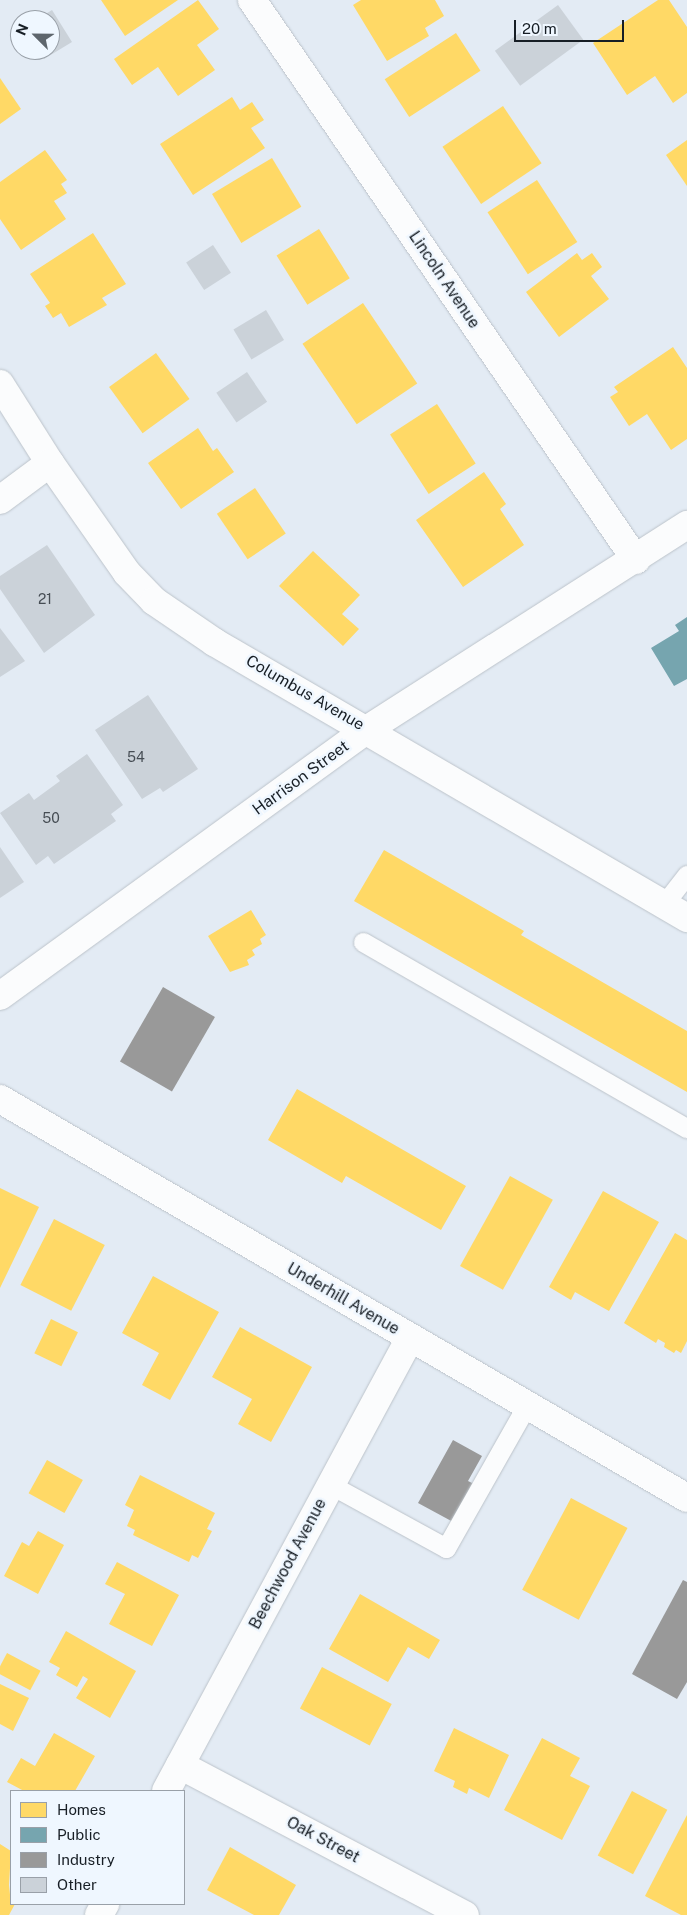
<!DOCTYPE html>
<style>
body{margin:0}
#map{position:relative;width:687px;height:1915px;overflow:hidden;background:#e3ebf4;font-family:"Public Sans",sans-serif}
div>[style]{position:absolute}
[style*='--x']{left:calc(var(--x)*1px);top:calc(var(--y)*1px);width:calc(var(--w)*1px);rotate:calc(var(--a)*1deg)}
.homes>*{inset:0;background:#ffd966;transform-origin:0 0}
.public>*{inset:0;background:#76a5af}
.industry>*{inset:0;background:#999;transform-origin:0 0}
.building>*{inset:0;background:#cbd2d9;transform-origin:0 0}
.roads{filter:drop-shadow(0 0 1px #bcc3ca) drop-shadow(0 0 1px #bcc3ca)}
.lane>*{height:19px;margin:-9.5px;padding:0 9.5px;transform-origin:9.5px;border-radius:9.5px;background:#fbfcfd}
.street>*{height:28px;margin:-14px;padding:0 14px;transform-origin:14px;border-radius:14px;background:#fbfcfd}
.secondary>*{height:28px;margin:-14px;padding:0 14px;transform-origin:14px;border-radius:14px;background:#fbfcfd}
span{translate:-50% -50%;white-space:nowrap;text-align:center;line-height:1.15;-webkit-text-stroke:5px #eff7ff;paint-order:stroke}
.number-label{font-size:14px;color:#464d54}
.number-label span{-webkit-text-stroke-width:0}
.street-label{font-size:16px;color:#171e25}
.legend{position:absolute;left:10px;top:1790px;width:175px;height:115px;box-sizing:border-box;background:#eff7ff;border:1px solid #99a0a8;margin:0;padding:6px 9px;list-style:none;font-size:15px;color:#171e25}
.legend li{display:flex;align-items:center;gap:10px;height:25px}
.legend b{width:25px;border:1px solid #99a0a8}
.north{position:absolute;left:10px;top:10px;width:50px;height:50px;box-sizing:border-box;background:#eff7ff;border:1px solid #99a0a8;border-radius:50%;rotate:293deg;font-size:14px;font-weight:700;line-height:20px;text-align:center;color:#171e25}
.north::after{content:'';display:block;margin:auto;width:18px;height:22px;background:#5e666d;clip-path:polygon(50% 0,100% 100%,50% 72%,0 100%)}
.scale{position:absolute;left:514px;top:20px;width:110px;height:22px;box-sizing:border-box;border:2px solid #171e25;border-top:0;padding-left:6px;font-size:15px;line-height:18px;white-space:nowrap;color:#171e25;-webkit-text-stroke:4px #eff7ff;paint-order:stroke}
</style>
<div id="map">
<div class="homes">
<div style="clip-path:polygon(101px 0,178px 0,125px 36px)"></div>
<div style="clip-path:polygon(198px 0,219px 29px,197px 45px,215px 70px,178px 96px,158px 67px,132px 85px,114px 59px)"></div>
<div style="clip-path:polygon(361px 0,435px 0,444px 16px,425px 28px,429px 36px,387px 61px,353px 5px)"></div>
<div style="clip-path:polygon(658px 0,669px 0,687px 27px,687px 93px,673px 103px,655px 76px,627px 95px,593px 43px)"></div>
<div style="left:456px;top:33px;width:45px;height:85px;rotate:57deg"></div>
<div style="clip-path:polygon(0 78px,21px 109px,0 124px)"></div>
<div style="clip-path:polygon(232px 97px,240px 110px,252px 102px,264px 120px,251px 128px,265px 148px,193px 195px,160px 144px)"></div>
<div style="left:503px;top:106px;width:69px;height:73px;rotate:56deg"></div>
<div style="clip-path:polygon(687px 140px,687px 186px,666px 155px)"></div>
<div style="clip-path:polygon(45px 150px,67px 180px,61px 184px,67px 193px,54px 201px,66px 219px,21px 250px,0 219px,0 182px)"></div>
<div style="left:272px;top:158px;width:57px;height:70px;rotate:59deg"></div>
<div style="left:537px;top:180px;width:74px;height:59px;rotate:57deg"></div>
<div style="left:319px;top:229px;width:58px;height:50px;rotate:58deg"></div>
<div style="clip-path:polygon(93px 233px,126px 284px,102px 298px,107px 305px,69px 327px,61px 313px,53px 318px,45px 306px,50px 303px,30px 274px)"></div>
<div style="clip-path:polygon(577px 253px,582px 260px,592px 253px,602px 267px,591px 276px,609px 299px,559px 337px,526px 292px)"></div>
<div style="left:363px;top:303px;width:97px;height:73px;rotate:56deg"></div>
<div style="clip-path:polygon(673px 347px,687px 368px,687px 439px,671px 450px,647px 414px,629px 426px,610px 397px,618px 392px,614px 387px)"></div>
<div style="left:156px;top:353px;width:57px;height:58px;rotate:54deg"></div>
<div style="left:437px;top:404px;width:71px;height:56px;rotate:57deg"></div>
<div style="clip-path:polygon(198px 428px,213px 451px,217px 448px,234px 472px,181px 509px,148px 463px)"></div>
<div style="clip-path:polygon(484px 472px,506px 504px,500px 509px,524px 545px,463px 587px,416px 520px)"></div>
<div style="left:255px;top:488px;width:55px;height:46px;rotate:56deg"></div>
<div style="clip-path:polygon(313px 551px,360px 595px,342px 614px,359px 629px,343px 646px,279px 586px)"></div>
<div style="clip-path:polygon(384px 850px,524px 931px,521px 935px,687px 1031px,687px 1092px,354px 901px)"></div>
<div style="clip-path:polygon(251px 910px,266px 935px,260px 939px,262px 944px,252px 950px,255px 955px,247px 960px,249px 965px,230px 972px,208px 936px)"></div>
<div style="clip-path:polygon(297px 1089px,466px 1186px,441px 1230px,346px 1176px,342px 1183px,268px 1140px)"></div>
<div style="left:510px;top:1176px;width:49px;height:103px;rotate:29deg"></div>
<div style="clip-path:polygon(0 1188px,39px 1207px,0 1288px)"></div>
<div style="clip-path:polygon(603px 1191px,659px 1222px,609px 1311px,575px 1292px,571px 1300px,549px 1287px)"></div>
<div style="left:54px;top:1219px;width:57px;height:74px;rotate:27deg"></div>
<div style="clip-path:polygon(675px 1233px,687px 1240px,687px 1341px,681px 1353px,676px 1350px,674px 1353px,664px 1347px,665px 1343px,658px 1339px,656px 1343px,624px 1323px)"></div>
<div style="clip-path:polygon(153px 1276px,219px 1312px,170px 1400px,142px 1385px,159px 1353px,122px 1333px)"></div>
<div style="left:51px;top:1319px;width:30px;height:38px;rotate:26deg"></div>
<div style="clip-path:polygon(240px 1327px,312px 1367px,271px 1442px,238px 1424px,252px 1399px,212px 1377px)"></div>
<div style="left:47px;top:1460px;width:41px;height:38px;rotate:29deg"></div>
<div style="clip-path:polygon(140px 1475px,215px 1513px,207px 1529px,212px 1531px,198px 1558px,192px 1555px,189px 1562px,133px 1535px,135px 1530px,127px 1526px,134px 1510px,125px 1505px)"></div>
<div style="left:571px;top:1498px;width:64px;height:104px;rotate:28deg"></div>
<div style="clip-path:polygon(38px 1531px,64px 1545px,38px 1594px,4px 1576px,22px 1542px,29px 1546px)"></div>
<div style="clip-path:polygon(117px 1562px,179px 1595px,152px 1646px,109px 1624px,125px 1594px,105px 1584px)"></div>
<div style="clip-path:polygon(360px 1594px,440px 1640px,429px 1659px,408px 1647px,388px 1682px,329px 1649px)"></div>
<div style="clip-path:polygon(66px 1631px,136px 1671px,110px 1718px,76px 1698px,88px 1679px,83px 1676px,77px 1687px,56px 1675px,60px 1668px,49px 1662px)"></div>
<div style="left:7px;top:1653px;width:38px;height:22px;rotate:28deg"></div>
<div style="left:322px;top:1667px;width:79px;height:47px;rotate:28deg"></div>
<div style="clip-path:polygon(0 1684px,29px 1698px,13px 1731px,0 1724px)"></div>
<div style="clip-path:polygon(454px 1728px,509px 1755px,489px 1798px,469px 1788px,467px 1794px,453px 1787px,455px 1781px,434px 1771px)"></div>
<div style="clip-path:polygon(54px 1733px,95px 1756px,75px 1791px,24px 1791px,7px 1782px,21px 1758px,35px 1766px)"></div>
<div style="clip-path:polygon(542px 1738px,580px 1758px,570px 1776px,590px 1786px,562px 1840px,504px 1810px)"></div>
<div style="left:632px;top:1791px;width:40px;height:73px;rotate:28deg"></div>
<div style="clip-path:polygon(687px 1815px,687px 1915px,681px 1915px,645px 1896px)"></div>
<div style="clip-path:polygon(0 1844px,11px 1851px,9px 1885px,11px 1904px,15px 1904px,9px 1915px,0 1915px)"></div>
<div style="clip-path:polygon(230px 1847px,296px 1885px,279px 1915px,254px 1915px,207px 1890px)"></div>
</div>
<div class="public">
<div style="clip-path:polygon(687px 617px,687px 679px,674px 686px,651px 648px,679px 631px,675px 625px)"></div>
</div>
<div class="industry">
<div style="left:163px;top:987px;width:60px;height:86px;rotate:30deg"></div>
<div style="clip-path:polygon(453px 1440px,482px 1456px,468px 1481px,476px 1485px,455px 1523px,418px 1503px)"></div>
<div style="clip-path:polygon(683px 1580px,687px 1582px,687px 1682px,677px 1699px,632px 1674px)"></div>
</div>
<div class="building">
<div style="left:558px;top:5px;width:43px;height:78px;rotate:54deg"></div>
<div style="clip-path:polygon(52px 10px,72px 42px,44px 59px,38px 50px,50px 50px,50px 20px,36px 20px)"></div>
<div style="left:213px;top:245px;width:33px;height:32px;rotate:57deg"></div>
<div style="left:266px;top:310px;width:35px;height:38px;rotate:59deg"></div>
<div style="left:247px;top:372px;width:36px;height:37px;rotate:56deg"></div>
<div style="clip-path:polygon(47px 545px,95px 615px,44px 653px,0 589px,0 576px)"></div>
<div style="clip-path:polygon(0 628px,25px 661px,0 677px)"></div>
<div style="clip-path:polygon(148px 695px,198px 769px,163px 792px,160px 788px,142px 799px,95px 730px)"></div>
<div style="clip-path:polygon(87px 754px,123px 805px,111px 814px,116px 821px,54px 864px,48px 856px,36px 865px,0 813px,29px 793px,34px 800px,60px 781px,56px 776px)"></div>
<div style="clip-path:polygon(0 847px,24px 882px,0 898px)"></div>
</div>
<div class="roads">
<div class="lane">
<div style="--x:664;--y:904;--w:37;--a:-52"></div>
<div style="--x:363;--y:942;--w:374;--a:29.9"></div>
<div style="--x:331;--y:1485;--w:131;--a:28.7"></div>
<div style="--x:446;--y:1548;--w:164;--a:-60.5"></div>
</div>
<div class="street">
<div style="--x:252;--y:0;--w:679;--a:55.56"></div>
<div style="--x:0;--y:384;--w:93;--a:57.7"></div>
<div style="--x:50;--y:463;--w:134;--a:55"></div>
<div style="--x:127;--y:573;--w:39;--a:46"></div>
<div style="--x:154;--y:601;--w:73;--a:34.3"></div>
<div style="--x:214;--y:642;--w:548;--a:30.26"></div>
<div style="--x:0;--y:500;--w:62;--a:-36.5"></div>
<div style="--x:0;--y:996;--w:455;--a:-36"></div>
<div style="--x:368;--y:729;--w:379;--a:-32.6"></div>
<div style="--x:180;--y:1765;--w:322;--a:27.8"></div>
<div style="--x:166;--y:1791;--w:515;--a:-61.69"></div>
<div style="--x:99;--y:1915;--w:13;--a:-61"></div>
</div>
<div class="secondary">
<div style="--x:0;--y:1099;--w:794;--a:30.15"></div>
</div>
</div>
<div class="number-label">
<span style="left:45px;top:599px">21</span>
<span style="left:136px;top:757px">54</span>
<span style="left:51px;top:818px">50</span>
</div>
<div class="street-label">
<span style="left:444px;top:280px;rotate:56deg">Lincoln Avenue</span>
<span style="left:305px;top:693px;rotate:30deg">Columbus Avenue</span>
<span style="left:301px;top:778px;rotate:-36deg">Harrison Street</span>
<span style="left:343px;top:1299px;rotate:30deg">Underhill Avenue</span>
<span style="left:288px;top:1564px;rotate:-62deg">Beechwood Avenue</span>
<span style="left:323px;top:1840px;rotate:28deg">Oak Street</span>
</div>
<ul class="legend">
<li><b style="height:14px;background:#ffd966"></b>Homes</li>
<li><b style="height:14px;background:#76a5af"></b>Public</li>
<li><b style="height:14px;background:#999"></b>Industry</li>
<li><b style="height:14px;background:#cbd2d9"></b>Other</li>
</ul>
<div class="north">N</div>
<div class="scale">20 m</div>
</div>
